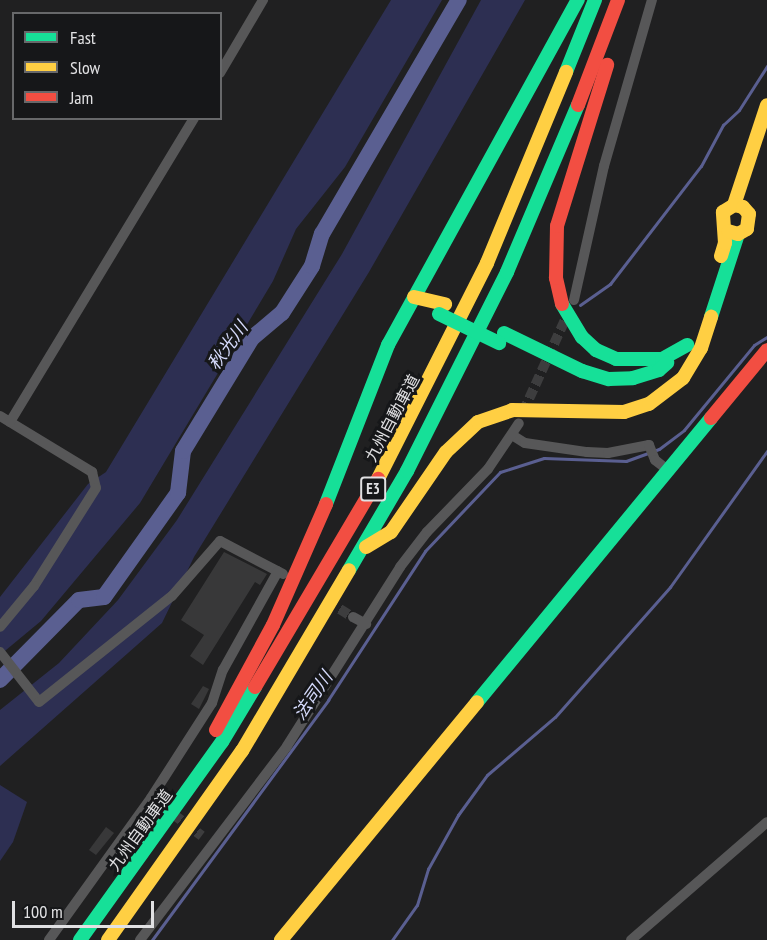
<!DOCTYPE html>
<meta charset="utf-8">
<style>
body{margin:0}
#map{position:relative;width:767px;height:940px;overflow:hidden;background:#202021;font-family:"PT Sans Narrow","Noto Sans JP",sans-serif}
div>[style]{position:absolute}
[style*='--x']{left:calc(var(--x)*1px);top:calc(var(--y)*1px);width:calc(var(--w)*1px);rotate:calc(var(--a)*1deg)}
.green>*{inset:0;background:#2d2f52}
.stream>*{height:3px;margin:-1.5px;padding:0 1.5px;transform-origin:1.5px;border-radius:1.5px;background:#5a5f91}
.river>*{height:16px;margin:-8px;padding:0 8px;transform-origin:8px;border-radius:8px;background:#5a5f91}
.building>*{inset:0;background:#383839}
.street-tunnel>*{height:10px;margin-top:-5px;transform-origin:0;background:repeating-linear-gradient(90deg,#3d3d3e 0 10px,transparent 0 15px)}
.street>*{height:10px;margin:-5px;padding:0 5px;transform-origin:5px;border-radius:5px;background:#575758}
.fast>*{height:14px;margin:-7px;padding:0 7px;transform-origin:7px;border-radius:7px;background:#16e098}
.slow>*{height:14px;margin:-7px;padding:0 7px;transform-origin:7px;border-radius:7px;background:#ffcf43}
.jam>*{height:14px;margin:-7px;padding:0 7px;transform-origin:7px;border-radius:7px;background:#f24e42}
.fast-bridge>*{height:14px;margin:-7px;padding:0 7px;transform-origin:7px;border-radius:7px;background:#16e098}
span{translate:-50% -50%;white-space:nowrap;text-align:center;line-height:1.15;-webkit-text-stroke:6px #161719;paint-order:stroke}
.shield-label span{padding:2px 4px;background:#161719;border:2px solid;border-radius:4px;-webkit-text-stroke-width:0}
.shield-label{font-size:15px;color:#e1e1e3;font-weight:700}
.street-label{font-size:16px;color:#e1e1e3}
.water-label{font-size:18px;color:#d5dafb;font-style:italic}
.legend{position:absolute;left:12px;top:12px;width:210px;height:108px;box-sizing:border-box;background:#161719;border:2px solid #67686a;margin:0;padding:8px 10px;list-style:none;font-size:18px;color:#e1e1e3}
.legend li{display:flex;align-items:center;gap:12px;height:30px}
.legend b{width:30px;border:2px solid #67686a}
.scale{position:absolute;left:12px;top:901px;width:142px;height:27px;box-sizing:border-box;border:3px solid #e1e1e3;border-top:0;padding-left:8px;font-size:18px;line-height:21px;white-space:nowrap;color:#e1e1e3;-webkit-text-stroke:4px #161719;paint-order:stroke}
</style>
<div id="map">
<div class="green">
<div style="clip-path:polygon(391px 0,442px 0,345px 167px,296px 229px,273px 281px,140px 503px,41px 621px,0 655px,0 597px,88px 484px,106px 472px)"></div>
<div style="clip-path:polygon(481px 0,525px 0,369px 272px,194px 557px,162px 623px,0 766px,0 710px,59px 663px,118px 600px,177px 520px,342px 254px)"></div>
<div style="clip-path:polygon(0 785px,27px 802px,13px 842px,0 861px)"></div>
</div>
<div class="stream">
<div style="--x:580;--y:305;--w:37;--a:-35"></div>
<div style="--x:610;--y:284;--w:149;--a:-52.4"></div>
<div style="--x:701;--y:166;--w:47;--a:-61.8"></div>
<div style="--x:723;--y:125;--w:22;--a:-43"></div>
<div style="--x:739;--y:110;--w:52;--a:-57.5"></div>
<div style="--x:152;--y:940;--w:298;--a:-53.7"></div>
<div style="--x:328;--y:700;--w:178;--a:-56.9"></div>
<div style="--x:425;--y:551;--w:109;--a:-46.5"></div>
<div style="--x:500;--y:472;--w:46;--a:-17.7"></div>
<div style="--x:544;--y:458;--w:82;--a:2.1"></div>
<div style="--x:626;--y:461;--w:35;--a:-20"></div>
<div style="--x:659;--y:449;--w:31;--a:-37"></div>
<div style="--x:684;--y:430;--w:110;--a:-50.5"></div>
<div style="--x:754;--y:345;--w:15;--a:-32"></div>
<div style="--x:392;--y:940;--w:43;--a:-54.5"></div>
<div style="--x:417;--y:905;--w:38;--a:-73"></div>
<div style="--x:428;--y:869;--w:62;--a:-60.9"></div>
<div style="--x:458;--y:815;--w:49;--a:-54.1"></div>
<div style="--x:487;--y:775;--w:89;--a:-40.5"></div>
<div style="--x:555;--y:717;--w:174;--a:-48.5"></div>
<div style="--x:670;--y:587;--w:167;--a:-54.5"></div>
</div>
<div class="river">
<div style="--x:0;--y:680;--w:112;--a:-45.4"></div>
<div style="--x:79;--y:600;--w:25;--a:-7"></div>
<div style="--x:104;--y:597;--w:128;--a:-54.6"></div>
<div style="--x:178;--y:493;--w:42;--a:-83.2"></div>
<div style="--x:183;--y:451;--w:132;--a:-58.6"></div>
<div style="--x:252;--y:338;--w:39;--a:-40"></div>
<div style="--x:282;--y:313;--w:56;--a:-57.4"></div>
<div style="--x:312;--y:266;--w:34;--a:-73"></div>
<div style="--x:322;--y:234;--w:271;--a:-59.7"></div>
</div>
<div class="building">
<div style="clip-path:polygon(224px 552px,267px 574px,260px 585px,255px 582px,203px 665px,190px 656px,204px 635px,181px 620px)"></div>
<div style="clip-path:polygon(203px 686px,209px 689px,199px 709px,191px 704px)"></div>
<div style="clip-path:polygon(106px 827px,114px 833px,96px 855px,89px 850px)"></div>
</div>
<div class="street-tunnel">
<div style="--x:523;--y:412;--w:111;--a:-65.5"></div>
<div style="--x:327;--y:601;--w:31;--a:32"></div>
<div style="--x:161;--y:805;--w:51;--a:37.1"></div>
</div>
<div class="street">
<div style="--x:220;--y:73;--w:85;--a:-59.5"></div>
<div style="--x:574;--y:300;--w:137;--a:-77.4"></div>
<div style="--x:604;--y:166;--w:173;--a:-73.9"></div>
<div style="--x:0;--y:416;--w:108;--a:31.3"></div>
<div style="--x:92;--y:472;--w:16;--a:76"></div>
<div style="--x:96;--y:488;--w:116;--a:122.3"></div>
<div style="--x:34;--y:586;--w:53;--a:129.7"></div>
<div style="--x:10;--y:422;--w:355;--a:-58.8"></div>
<div style="--x:512;--y:435;--w:15;--a:32"></div>
<div style="--x:525;--y:443;--w:63;--a:8.3"></div>
<div style="--x:587;--y:452;--w:21;--a:3"></div>
<div style="--x:608;--y:453;--w:42;--a:-11"></div>
<div style="--x:649;--y:445;--w:16;--a:68"></div>
<div style="--x:655;--y:460;--w:16;--a:38"></div>
<div style="--x:353;--y:617;--w:15;--a:28"></div>
<div style="--x:0;--y:652;--w:63;--a:52"></div>
<div style="--x:39;--y:702;--w:170;--a:-38.6"></div>
<div style="--x:172;--y:596;--w:73;--a:-48.9"></div>
<div style="--x:220;--y:541;--w:71;--a:27.6"></div>
<div style="--x:49;--y:940;--w:175;--a:-54.3"></div>
<div style="--x:151;--y:798;--w:113;--a:-57.3"></div>
<div style="--x:212;--y:703;--w:35;--a:-72"></div>
<div style="--x:223;--y:670;--w:113;--a:-60.9"></div>
<div style="--x:140;--y:940;--w:243;--a:-52.8"></div>
<div style="--x:287;--y:746;--w:212;--a:-57.7"></div>
<div style="--x:400;--y:567;--w:44;--a:-52.4"></div>
<div style="--x:427;--y:532;--w:88;--a:-45.9"></div>
<div style="--x:488;--y:469;--w:55;--a:-56"></div>
<div style="--x:631;--y:940;--w:180;--a:-40.9"></div>
</div>
<div class="fast">
<div style="--x:566;--y:72;--w:78;--a:-68.1"></div>
<div style="--x:562;--y:304;--w:39;--a:59"></div>
<div style="--x:582;--y:337;--w:19;--a:43"></div>
<div style="--x:596;--y:350;--w:22;--a:24"></div>
<div style="--x:616;--y:359;--w:46;--a:0"></div>
<div style="--x:662;--y:359;--w:29;--a:-29"></div>
<div style="--x:711;--y:317;--w:87;--a:-72"></div>
<div style="--x:504;--y:333;--w:87;--a:26"></div>
<div style="--x:582;--y:371;--w:28;--a:17"></div>
<div style="--x:609;--y:379;--w:24;--a:-2"></div>
<div style="--x:633;--y:378;--w:27;--a:-17"></div>
<div style="--x:659;--y:370;--w:11;--a:-41"></div>
<div style="--x:326;--y:504;--w:171;--a:-68.7"></div>
<div style="--x:388;--y:345;--w:394;--a:-61.2"></div>
<div style="--x:349;--y:570;--w:115;--a:-59.6"></div>
<div style="--x:407;--y:471;--w:223;--a:-63.3"></div>
<div style="--x:507;--y:272;--w:181;--a:-67"></div>
<div style="--x:477;--y:702;--w:368;--a:-50.5"></div>
<div style="--x:80;--y:940;--w:244;--a:-54.4"></div>
<div style="--x:222;--y:742;--w:64;--a:-59"></div>
</div>
<div class="slow">
<div style="--x:734;--y:205;--w:105;--a:-71.7"></div>
<div style="--x:721;--y:256;--w:14;--a:-73"></div>
<div style="--x:725;--y:243;--w:31;--a:-94"></div>
<div style="--x:723;--y:212;--w:13;--a:-32"></div>
<div style="--x:734;--y:205;--w:9;--a:13"></div>
<div style="--x:743;--y:207;--w:9;--a:49"></div>
<div style="--x:749;--y:214;--w:15;--a:98"></div>
<div style="--x:747;--y:229;--w:10;--a:151"></div>
<div style="--x:738;--y:234;--w:10;--a:-163"></div>
<div style="--x:414;--y:297;--w:32;--a:13"></div>
<div style="--x:378;--y:479;--w:242;--a:-63.2"></div>
<div style="--x:487;--y:263;--w:207;--a:-67.5"></div>
<div style="--x:366;--y:547;--w:29;--a:-31"></div>
<div style="--x:391;--y:532;--w:97;--a:-55.5"></div>
<div style="--x:446;--y:452;--w:44;--a:-43.2"></div>
<div style="--x:478;--y:422;--w:36;--a:-19"></div>
<div style="--x:512;--y:410;--w:112;--a:1"></div>
<div style="--x:624;--y:412;--w:26;--a:-18"></div>
<div style="--x:649;--y:404;--w:43;--a:-37.4"></div>
<div style="--x:683;--y:378;--w:35;--a:-59"></div>
<div style="--x:701;--y:348;--w:33;--a:-72"></div>
<div style="--x:108;--y:940;--w:232;--a:-54.7"></div>
<div style="--x:242;--y:751;--w:210;--a:-59.4"></div>
<div style="--x:281;--y:940;--w:308;--a:-50.5"></div>
</div>
<div class="jam">
<div style="--x:578;--y:105;--w:112;--a:-69.1"></div>
<div style="--x:562;--y:304;--w:27;--a:-103"></div>
<div style="--x:556;--y:278;--w:52;--a:-88.9"></div>
<div style="--x:557;--y:226;--w:169;--a:-72.7"></div>
<div style="--x:711;--y:418;--w:88;--a:-50.5"></div>
<div style="--x:255;--y:687;--w:242;--a:-59.4"></div>
<div style="--x:216;--y:730;--w:119;--a:-61.5"></div>
<div style="--x:273;--y:625;--w:132;--a:-66.3"></div>
</div>
<div class="fast-bridge">
<div style="--x:439;--y:314;--w:67;--a:25.8"></div>
</div>
<div class="shield-label">
<span style="left:373px;top:489px">E3</span>
</div>
<div class="street-label">
<span style="left:392px;top:418px;rotate:-62deg">九州自動車道</span>
<span style="left:140px;top:830px;rotate:-54deg">九州自動車道</span>
</div>
<div class="water-label">
<span style="left:228px;top:346px;rotate:-54deg">秋光川</span>
<span style="left:313px;top:696px;rotate:-55deg">法司川</span>
</div>
<ul class="legend">
<li><b style="height:8px;background:#16e098"></b>Fast</li>
<li><b style="height:8px;background:#ffcf43"></b>Slow</li>
<li><b style="height:8px;background:#f24e42"></b>Jam</li>
</ul>
<div class="scale">100 m</div>
</div>
